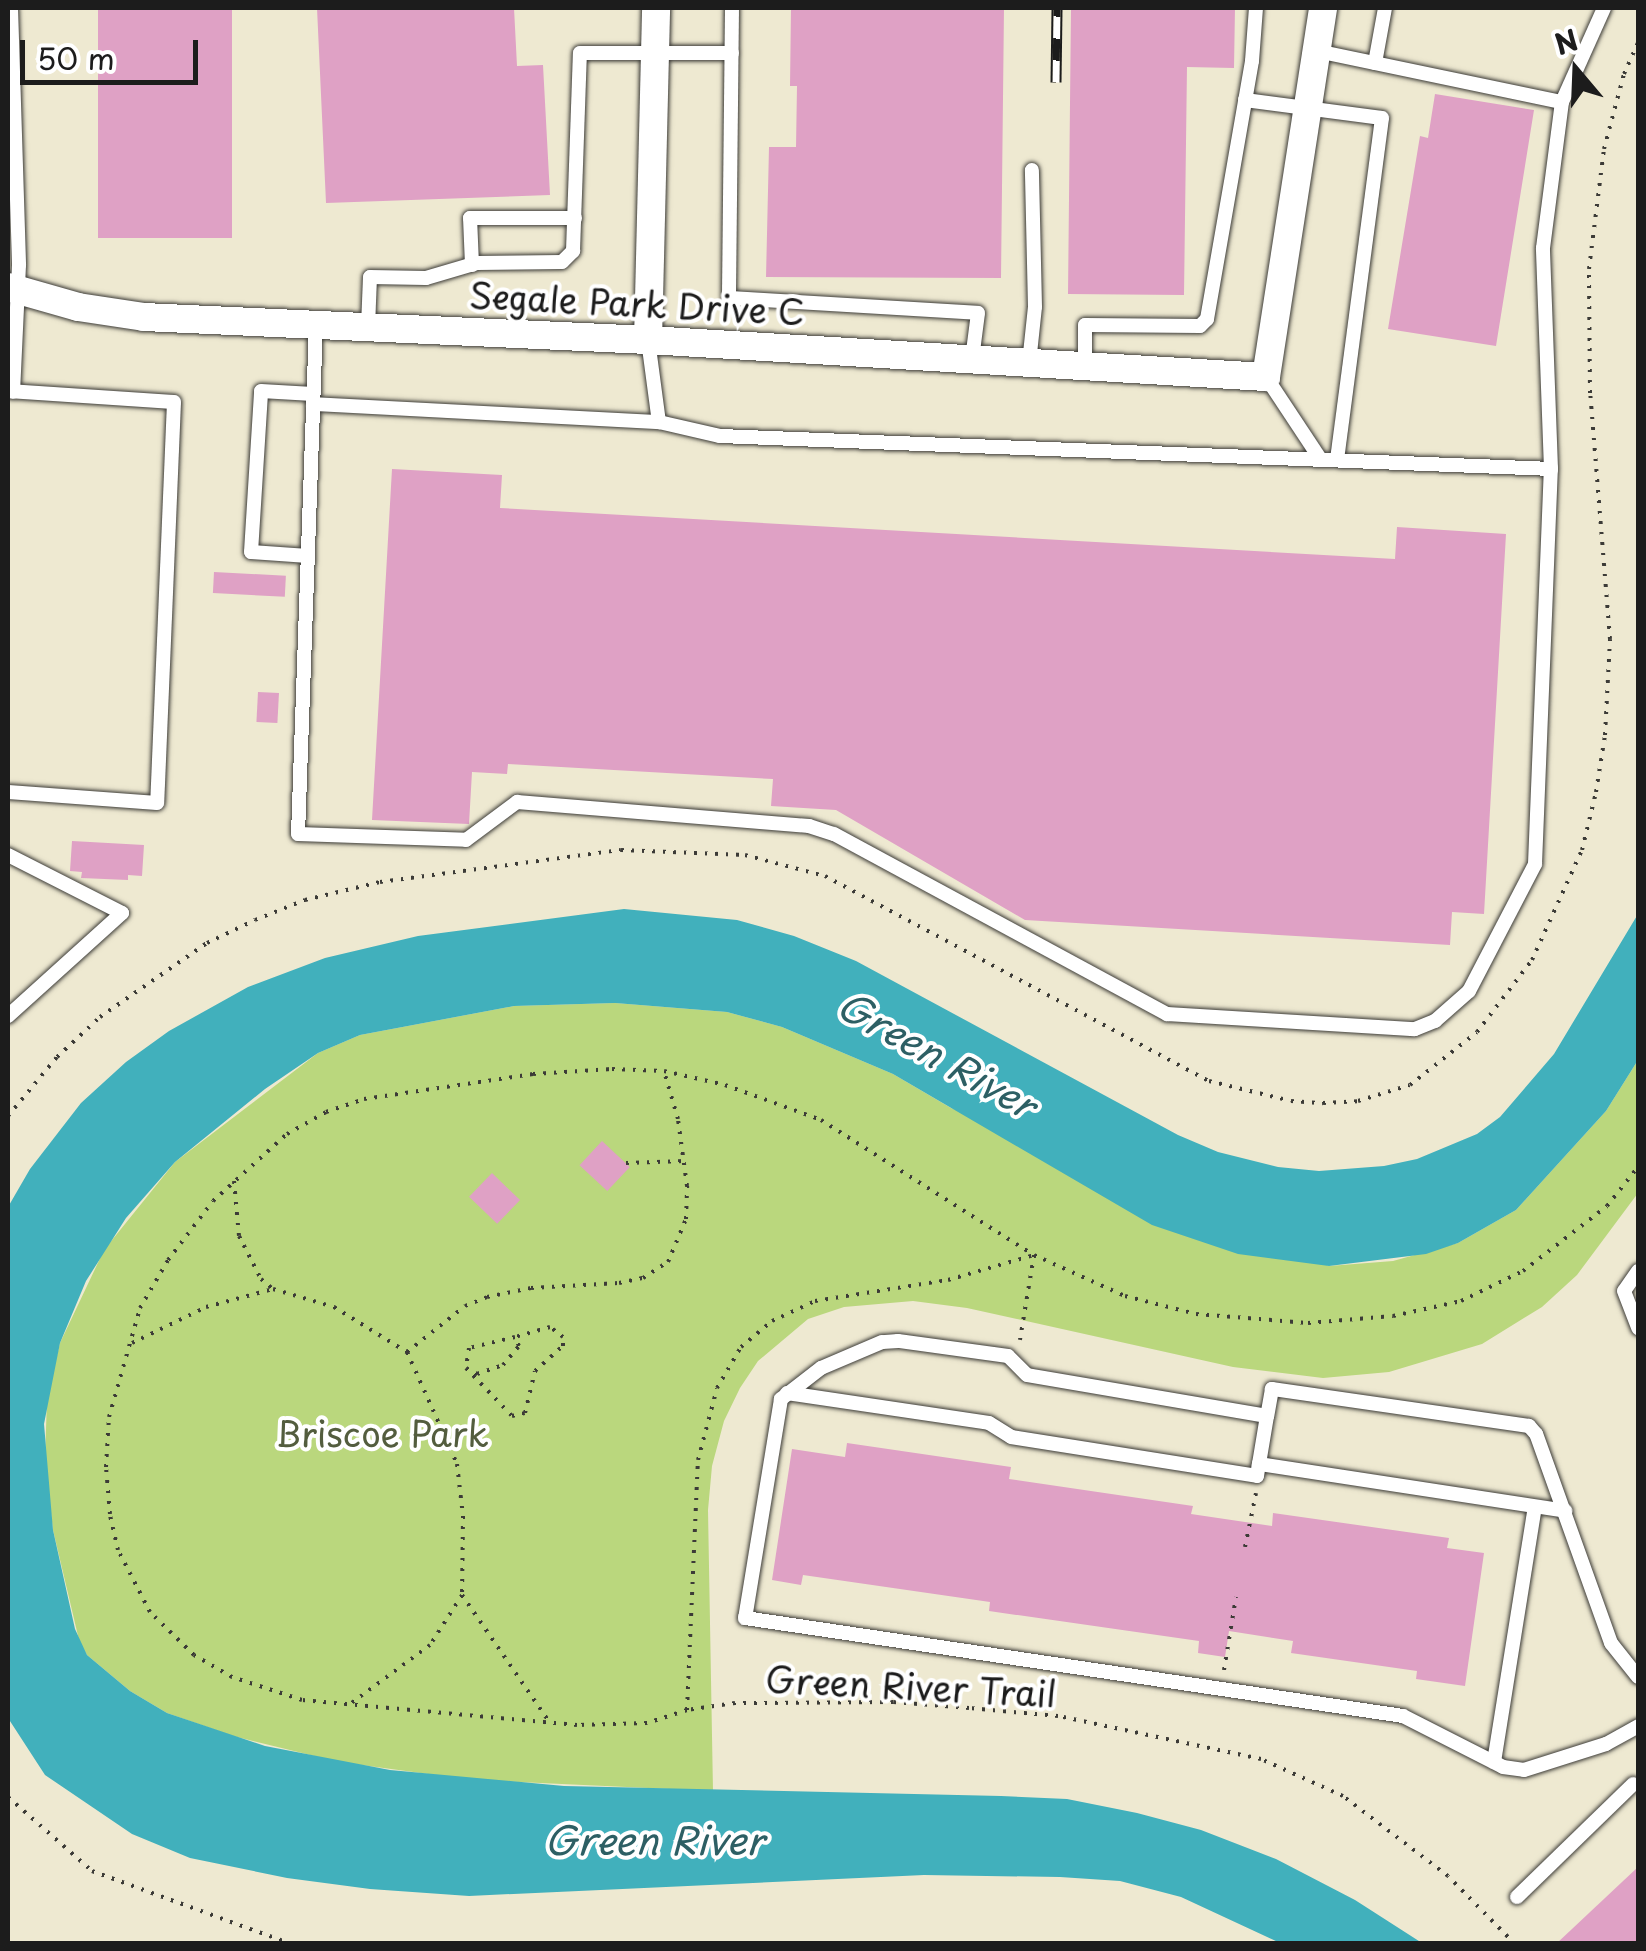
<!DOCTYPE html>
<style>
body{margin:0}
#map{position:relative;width:1646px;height:1951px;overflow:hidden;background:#eee9d1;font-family:"Playpen Sans",sans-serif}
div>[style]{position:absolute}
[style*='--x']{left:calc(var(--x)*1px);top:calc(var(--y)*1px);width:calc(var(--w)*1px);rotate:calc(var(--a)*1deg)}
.green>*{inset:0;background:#bad77d}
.water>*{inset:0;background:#41b0bc}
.building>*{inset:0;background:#dfa1c5;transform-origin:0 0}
.path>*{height:4px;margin-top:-2px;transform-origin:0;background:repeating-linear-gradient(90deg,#3c3b37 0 2.5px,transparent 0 10.5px)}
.roads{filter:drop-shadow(0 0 2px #3c3b37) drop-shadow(0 0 2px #3c3b37)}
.service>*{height:14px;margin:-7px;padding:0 7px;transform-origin:7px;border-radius:7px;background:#fff}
.minor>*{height:28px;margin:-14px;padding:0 14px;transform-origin:14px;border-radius:14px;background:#fff}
.rail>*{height:11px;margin-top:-5.5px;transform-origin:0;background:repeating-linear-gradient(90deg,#fff 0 22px,#1c1c1c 0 44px);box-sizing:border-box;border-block:2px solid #1c1c1c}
span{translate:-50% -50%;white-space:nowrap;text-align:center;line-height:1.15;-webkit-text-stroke:8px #fff;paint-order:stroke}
.street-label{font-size:35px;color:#1c1c1c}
.park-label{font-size:35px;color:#535d3e}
.water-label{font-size:38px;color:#2d5f64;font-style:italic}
.frame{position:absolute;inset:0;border:10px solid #1c1c1c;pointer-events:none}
.north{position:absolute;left:1526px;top:20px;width:100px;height:100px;-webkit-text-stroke:8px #fff;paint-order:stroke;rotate:341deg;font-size:28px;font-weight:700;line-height:40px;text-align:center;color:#1c1c1c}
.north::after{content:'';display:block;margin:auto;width:35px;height:45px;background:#1c1c1c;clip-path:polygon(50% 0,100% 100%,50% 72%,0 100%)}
.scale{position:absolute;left:20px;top:40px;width:178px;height:45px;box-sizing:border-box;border:5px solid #1c1c1c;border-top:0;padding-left:12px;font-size:30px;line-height:35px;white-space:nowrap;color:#1c1c1c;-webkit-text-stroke:8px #fff;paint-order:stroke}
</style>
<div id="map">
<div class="green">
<div style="clip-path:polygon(615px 1003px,727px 1012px,782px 1027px,893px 1074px,951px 1108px,1329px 1266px,1393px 1261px,1458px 1243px,1516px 1210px,1606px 1111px,1638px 1060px,1638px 1193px,1577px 1275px,1542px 1307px,1482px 1344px,1389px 1372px,1323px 1378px,1233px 1367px,967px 1308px,913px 1301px,844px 1307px,808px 1319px,758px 1361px,740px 1388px,724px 1421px,712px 1466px,708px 1510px,713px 1791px,473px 1780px,339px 1762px,233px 1736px,167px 1713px,130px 1691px,87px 1655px,79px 1640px,53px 1530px,45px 1462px,47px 1397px,60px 1343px,104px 1250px,175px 1162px,318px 1053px,360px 1035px,514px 1006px)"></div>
</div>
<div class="water">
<div style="clip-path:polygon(624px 909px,737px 920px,794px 936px,856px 961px,1178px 1135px,1218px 1152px,1278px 1167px,1319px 1171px,1384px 1166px,1417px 1159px,1477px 1134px,1500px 1117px,1554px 1054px,1638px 914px,1638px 1060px,1606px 1111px,1516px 1210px,1458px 1243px,1426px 1254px,1329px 1266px,1238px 1254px,1152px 1225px,893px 1074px,782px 1027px,727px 1012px,615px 1003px,514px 1006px,360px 1035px,318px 1053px,265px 1089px,175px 1162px,126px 1218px,86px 1281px,60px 1343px,44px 1424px,53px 1530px,75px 1629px,87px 1655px,130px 1691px,167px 1713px,265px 1746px,390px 1770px,564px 1786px,1001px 1796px,1067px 1799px,1137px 1813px,1201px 1830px,1276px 1859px,1355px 1900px,1422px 1943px,1280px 1943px,1181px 1897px,1120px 1881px,1060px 1877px,924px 1875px,469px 1896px,370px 1889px,287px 1878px,190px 1858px,132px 1834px,45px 1775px,8px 1718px,8px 1207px,30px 1169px,81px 1103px,126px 1062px,169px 1031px,248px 987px,325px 958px,418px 936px)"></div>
</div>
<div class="building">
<div style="left:98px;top:8px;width:134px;height:230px"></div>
<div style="clip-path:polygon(317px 8px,514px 8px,517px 66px,543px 65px,550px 195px,326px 203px)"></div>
<div style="clip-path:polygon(791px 8px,1004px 8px,1001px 278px,766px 277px,769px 147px,796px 147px,797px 86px,790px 86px)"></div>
<div style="clip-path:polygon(1071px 8px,1235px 8px,1234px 68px,1187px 67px,1184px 295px,1068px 294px)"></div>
<div style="clip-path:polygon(1435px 94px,1534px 110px,1496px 346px,1388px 329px,1420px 136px,1428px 138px)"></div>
<div style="clip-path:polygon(392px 469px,502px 475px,500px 508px,1395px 559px,1397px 527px,1506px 534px,1484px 914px,1452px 912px,1450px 945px,1025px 920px,836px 810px,771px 806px,773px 779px,508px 764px,507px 774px,472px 772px,469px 824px,372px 820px)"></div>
<div style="left:214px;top:572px;width:72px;height:21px;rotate:3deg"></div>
<div style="left:258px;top:692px;width:21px;height:30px;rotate:3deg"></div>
<div style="clip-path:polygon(72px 841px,144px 845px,142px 876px,128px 875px,128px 880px,81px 878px,82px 872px,70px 871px)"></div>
<div style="left:602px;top:1141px;width:38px;height:33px;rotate:43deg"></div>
<div style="left:492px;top:1173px;width:39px;height:33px;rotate:44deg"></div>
<div style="clip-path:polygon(847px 1443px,1011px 1467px,1009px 1479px,1193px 1506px,1191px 1514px,1272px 1526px,1273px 1513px,1449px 1538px,1447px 1548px,1484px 1553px,1465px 1686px,1416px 1679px,1417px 1671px,1291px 1653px,1293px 1641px,1229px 1631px,1225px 1657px,1198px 1653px,1199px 1641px,989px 1611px,990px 1602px,803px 1575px,801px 1585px,772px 1580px,792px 1449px,845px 1457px)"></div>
<div style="clip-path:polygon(1638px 1867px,1638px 1944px,1556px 1944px)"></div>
</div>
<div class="path">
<div style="--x:8;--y:1116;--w:77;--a:-50.3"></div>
<div style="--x:57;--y:1057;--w:59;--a:-42.9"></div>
<div style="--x:100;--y:1017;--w:130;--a:-34.7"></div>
<div style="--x:207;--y:943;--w:53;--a:-25.6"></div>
<div style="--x:255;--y:920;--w:54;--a:-21.8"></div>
<div style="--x:305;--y:900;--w:77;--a:-13.5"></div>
<div style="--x:380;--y:882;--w:243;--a:-7.6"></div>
<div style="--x:621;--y:850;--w:124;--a:2.3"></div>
<div style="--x:745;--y:855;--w:83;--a:14.7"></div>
<div style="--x:825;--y:876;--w:435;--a:28.1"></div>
<div style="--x:1209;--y:1081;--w:84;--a:13.7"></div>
<div style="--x:1291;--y:1101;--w:32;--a:4"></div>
<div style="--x:1323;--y:1103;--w:35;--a:-3"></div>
<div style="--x:1358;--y:1101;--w:54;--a:-17.1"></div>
<div style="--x:1410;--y:1085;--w:85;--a:-38.3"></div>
<div style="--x:1477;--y:1032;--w:91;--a:-52.6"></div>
<div style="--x:1532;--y:960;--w:121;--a:-65.6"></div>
<div style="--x:1582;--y:850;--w:60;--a:-76.4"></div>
<div style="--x:1596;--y:792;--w:58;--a:-81"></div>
<div style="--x:1605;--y:735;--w:96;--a:-87"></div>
<div style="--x:1610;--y:639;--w:247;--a:-94.6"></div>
<div style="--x:1590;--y:393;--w:124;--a:-90.5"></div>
<div style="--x:1589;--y:269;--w:121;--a:-82.9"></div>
<div style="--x:1604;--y:149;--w:78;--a:-75.1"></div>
<div style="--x:1624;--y:74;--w:35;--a:-66"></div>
<div style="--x:626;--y:1163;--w:59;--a:-1.9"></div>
<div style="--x:234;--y:1181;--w:55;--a:84.8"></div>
<div style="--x:239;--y:1236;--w:48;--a:62.9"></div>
<div style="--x:261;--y:1279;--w:16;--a:40"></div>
<div style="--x:132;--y:1343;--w:82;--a:-25.9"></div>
<div style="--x:206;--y:1307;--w:69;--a:-15"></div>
<div style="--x:273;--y:1289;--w:64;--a:16.4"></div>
<div style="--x:334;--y:1307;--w:86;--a:31.7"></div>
<div style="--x:407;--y:1352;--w:123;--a:65.9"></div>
<div style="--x:457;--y:1464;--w:52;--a:83.4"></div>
<div style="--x:463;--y:1516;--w:79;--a:90.7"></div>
<div style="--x:462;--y:1595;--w:59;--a:122.6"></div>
<div style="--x:430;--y:1645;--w:99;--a:143.6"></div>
<div style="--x:407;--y:1352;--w:74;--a:-38.4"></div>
<div style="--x:465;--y:1306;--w:24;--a:-22"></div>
<div style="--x:487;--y:1297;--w:45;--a:-11.6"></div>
<div style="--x:531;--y:1288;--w:88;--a:-3.3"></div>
<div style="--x:619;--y:1283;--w:25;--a:-12"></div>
<div style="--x:643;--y:1278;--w:30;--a:-33"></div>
<div style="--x:668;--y:1262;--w:47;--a:-67.3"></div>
<div style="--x:686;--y:1219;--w:33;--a:-88"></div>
<div style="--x:687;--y:1186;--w:68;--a:-97.7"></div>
<div style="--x:678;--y:1119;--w:50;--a:-106.3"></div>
<div style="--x:466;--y:1368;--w:13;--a:29"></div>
<div style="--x:477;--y:1374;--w:28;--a:-19"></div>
<div style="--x:503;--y:1365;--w:25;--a:-50"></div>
<div style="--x:519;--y:1346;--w:10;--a:-114"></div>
<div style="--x:515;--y:1337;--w:47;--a:166.6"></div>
<div style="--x:469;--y:1348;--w:20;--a:99"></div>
<div style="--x:466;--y:1368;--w:66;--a:46.2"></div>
<div style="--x:512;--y:1416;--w:13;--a:-13"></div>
<div style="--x:525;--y:1413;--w:43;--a:-76.6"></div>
<div style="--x:535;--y:1371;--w:38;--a:-42"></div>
<div style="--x:563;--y:1346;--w:9;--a:-90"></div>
<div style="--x:563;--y:1337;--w:16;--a:-142"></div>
<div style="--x:550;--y:1327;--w:36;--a:164"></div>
<div style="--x:1245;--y:1547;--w:55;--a:-78.5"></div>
<div style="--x:462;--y:1595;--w:155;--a:55.5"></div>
<div style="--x:1224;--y:1670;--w:74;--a:-80.7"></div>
<div style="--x:687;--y:1710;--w:42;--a:162"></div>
<div style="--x:647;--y:1723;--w:70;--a:178.4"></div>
<div style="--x:577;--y:1725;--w:276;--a:-174.8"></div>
<div style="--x:302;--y:1700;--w:74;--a:-161.8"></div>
<div style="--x:232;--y:1677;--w:44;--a:-149.9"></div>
<div style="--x:194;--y:1655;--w:62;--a:-135.7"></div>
<div style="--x:150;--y:1612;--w:70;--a:-117.3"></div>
<div style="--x:118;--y:1550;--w:37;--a:-103"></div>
<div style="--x:110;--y:1514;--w:47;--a:-94.9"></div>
<div style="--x:106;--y:1467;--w:50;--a:-86.6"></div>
<div style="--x:109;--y:1417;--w:113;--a:-74.1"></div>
<div style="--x:140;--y:1308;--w:56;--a:-59.7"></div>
<div style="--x:168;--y:1260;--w:74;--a:-52.7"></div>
<div style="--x:213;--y:1201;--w:100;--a:-42.2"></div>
<div style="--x:287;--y:1134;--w:45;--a:-29.4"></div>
<div style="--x:326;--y:1112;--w:40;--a:-18.9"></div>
<div style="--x:364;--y:1099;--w:171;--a:-8.4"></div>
<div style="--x:533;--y:1074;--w:79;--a:-3.6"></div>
<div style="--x:612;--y:1069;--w:52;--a:2.2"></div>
<div style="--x:664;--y:1071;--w:63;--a:12.9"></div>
<div style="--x:725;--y:1085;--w:102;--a:20"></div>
<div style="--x:821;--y:1120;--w:252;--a:32.4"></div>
<div style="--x:1034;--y:1255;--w:86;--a:99.4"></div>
<div style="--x:8;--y:1797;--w:112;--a:41.4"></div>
<div style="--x:92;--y:1871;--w:213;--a:20.1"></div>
<div style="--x:1515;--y:1944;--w:95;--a:-134.6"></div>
<div style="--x:1448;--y:1876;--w:132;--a:-142.7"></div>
<div style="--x:1343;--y:1796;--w:90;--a:-155.7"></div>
<div style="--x:1261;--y:1759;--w:208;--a:-168"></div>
<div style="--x:1058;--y:1716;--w:89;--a:-174.9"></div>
<div style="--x:969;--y:1708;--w:76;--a:-175.5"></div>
<div style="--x:893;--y:1702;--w:158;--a:179.6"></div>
<div style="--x:735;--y:1703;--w:49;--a:171.7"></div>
<div style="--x:687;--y:1710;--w:250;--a:-87.5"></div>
<div style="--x:698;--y:1460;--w:74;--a:-75.2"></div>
<div style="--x:717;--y:1388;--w:48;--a:-59.7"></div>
<div style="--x:741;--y:1347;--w:40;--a:-40"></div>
<div style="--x:772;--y:1321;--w:47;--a:-24.9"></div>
<div style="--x:815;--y:1301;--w:135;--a:-9"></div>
<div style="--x:948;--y:1280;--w:90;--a:-16.2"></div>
<div style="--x:1034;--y:1255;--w:100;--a:24.3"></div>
<div style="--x:1125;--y:1296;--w:73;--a:14.2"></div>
<div style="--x:1196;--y:1314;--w:112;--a:4.6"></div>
<div style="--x:1308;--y:1323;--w:85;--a:-4.7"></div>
<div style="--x:1393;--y:1316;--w:70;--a:-12.4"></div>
<div style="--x:1461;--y:1301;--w:69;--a:-25.8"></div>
<div style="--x:1523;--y:1271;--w:106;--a:-37.7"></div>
<div style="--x:1607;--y:1206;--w:50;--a:-51.5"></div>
</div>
<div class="roads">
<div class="service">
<div style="--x:11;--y:8;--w:257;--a:88.2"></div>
<div style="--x:19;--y:265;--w:127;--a:92.7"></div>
<div style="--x:732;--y:8;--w:290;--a:90.6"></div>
<div style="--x:729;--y:298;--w:249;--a:3.4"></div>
<div style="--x:978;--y:313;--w:46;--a:97.4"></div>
<div style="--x:1317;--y:51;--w:250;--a:11.8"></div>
<div style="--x:1375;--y:63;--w:56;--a:-79.7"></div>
<div style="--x:1245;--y:100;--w:138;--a:7.5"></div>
<div style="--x:1382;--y:118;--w:343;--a:97.5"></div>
<div style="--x:472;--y:265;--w:47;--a:-92.4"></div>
<div style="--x:470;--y:218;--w:105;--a:0"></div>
<div style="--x:316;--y:324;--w:510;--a:92.02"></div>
<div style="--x:298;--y:834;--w:168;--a:2"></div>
<div style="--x:466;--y:840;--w:64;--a:-36.7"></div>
<div style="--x:517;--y:802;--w:293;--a:4.7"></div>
<div style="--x:809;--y:826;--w:26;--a:18"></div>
<div style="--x:834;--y:834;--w:379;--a:28.4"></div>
<div style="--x:1167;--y:1014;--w:248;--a:3.5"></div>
<div style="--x:1415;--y:1029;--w:22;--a:-22"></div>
<div style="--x:1435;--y:1021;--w:45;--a:-41.4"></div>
<div style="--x:1469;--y:991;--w:143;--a:-62.5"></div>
<div style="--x:1535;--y:864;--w:395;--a:-87.7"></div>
<div style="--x:1551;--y:469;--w:221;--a:-92.1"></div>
<div style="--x:1543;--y:248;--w:147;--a:-82.6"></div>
<div style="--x:1562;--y:102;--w:103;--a:-65.9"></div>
<div style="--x:368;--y:327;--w:50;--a:-87.7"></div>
<div style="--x:370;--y:277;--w:56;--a:1"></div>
<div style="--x:426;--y:278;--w:53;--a:-16.4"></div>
<div style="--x:477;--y:263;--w:85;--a:-0.7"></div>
<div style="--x:562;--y:262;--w:16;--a:-45"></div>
<div style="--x:573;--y:251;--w:198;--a:-88"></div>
<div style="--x:580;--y:53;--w:152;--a:0"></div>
<div style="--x:648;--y:340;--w:83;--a:82.4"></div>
<div style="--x:659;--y:422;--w:63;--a:12.9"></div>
<div style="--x:720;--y:436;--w:832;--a:2.27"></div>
<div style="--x:1029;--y:363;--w:56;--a:-83.9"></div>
<div style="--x:1035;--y:307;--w:137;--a:-91.3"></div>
<div style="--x:1085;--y:366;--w:41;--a:-90"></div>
<div style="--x:1085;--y:325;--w:115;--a:0.5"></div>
<div style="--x:1200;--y:326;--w:10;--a:-45"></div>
<div style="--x:1207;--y:319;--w:262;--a:-80.1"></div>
<div style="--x:1252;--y:61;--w:53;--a:-85.7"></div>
<div style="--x:1266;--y:377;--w:96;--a:56.5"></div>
<div style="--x:8;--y:391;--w:166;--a:3.8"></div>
<div style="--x:174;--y:402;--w:401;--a:92.4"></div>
<div style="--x:157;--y:803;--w:149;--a:-175.8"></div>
<div style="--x:313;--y:404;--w:346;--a:3"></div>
<div style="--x:308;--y:556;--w:57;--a:-176"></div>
<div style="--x:251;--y:552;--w:161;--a:-86.4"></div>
<div style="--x:261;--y:391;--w:52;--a:3.3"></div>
<div style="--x:8;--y:855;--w:128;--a:27"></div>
<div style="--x:122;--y:913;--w:154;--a:137.9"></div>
<div style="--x:1638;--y:1271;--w:24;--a:125"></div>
<div style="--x:1624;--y:1291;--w:40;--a:69"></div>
<div style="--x:787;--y:1393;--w:204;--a:8.4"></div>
<div style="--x:989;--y:1423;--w:26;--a:32"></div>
<div style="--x:1011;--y:1437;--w:249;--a:9"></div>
<div style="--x:1257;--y:1476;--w:12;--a:-81"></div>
<div style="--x:1267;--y:1416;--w:49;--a:99.5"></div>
<div style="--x:1259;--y:1464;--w:310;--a:8.7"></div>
<div style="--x:1638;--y:1677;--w:43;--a:-128.5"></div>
<div style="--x:1611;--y:1643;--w:222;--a:-109.7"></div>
<div style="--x:1536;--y:1434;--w:11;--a:-131"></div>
<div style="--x:1529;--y:1426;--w:260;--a:-171.8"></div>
<div style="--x:1272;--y:1389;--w:27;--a:100"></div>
<div style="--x:1267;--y:1416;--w:243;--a:-170.3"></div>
<div style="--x:1027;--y:1375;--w:27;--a:-135"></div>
<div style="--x:1008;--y:1356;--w:111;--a:-172.2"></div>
<div style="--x:898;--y:1341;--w:16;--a:176"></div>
<div style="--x:882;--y:1342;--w:66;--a:156.9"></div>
<div style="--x:821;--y:1368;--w:51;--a:142.2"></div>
<div style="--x:781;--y:1399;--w:222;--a:99.3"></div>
<div style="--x:745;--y:1618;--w:665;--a:8.47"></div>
<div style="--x:1403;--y:1716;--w:112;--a:27"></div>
<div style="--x:1503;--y:1767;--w:21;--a:8"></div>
<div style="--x:1524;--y:1770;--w:86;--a:-17.6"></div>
<div style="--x:1606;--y:1744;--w:37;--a:-29"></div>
<div style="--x:1494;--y:1762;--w:258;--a:-80.9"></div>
<div style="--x:1517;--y:1897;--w:162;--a:-44.2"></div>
</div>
<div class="minor">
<div style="--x:8;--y:287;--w:73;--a:15.9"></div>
<div style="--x:78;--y:307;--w:67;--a:8.6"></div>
<div style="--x:144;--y:317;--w:505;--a:2.61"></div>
<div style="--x:648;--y:340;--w:619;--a:3.43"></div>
<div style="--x:1266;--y:377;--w:373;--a:-81.2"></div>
<div style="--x:648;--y:340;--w:332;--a:-88.6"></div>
</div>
</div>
<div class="rail">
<div style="--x:1056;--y:82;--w:74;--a:-89.2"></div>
</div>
<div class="street-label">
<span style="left:637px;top:303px;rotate:3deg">Segale Park Drive C</span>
<span style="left:911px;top:1686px;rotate:3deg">Green River Trail</span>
</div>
<div class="park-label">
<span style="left:382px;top:1433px">Briscoe Park</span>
</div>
<div class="water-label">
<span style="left:937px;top:1054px;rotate:29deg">Green River</span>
<span style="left:654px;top:1840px">Green River</span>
</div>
<div class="frame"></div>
<div class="north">N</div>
<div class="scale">50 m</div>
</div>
